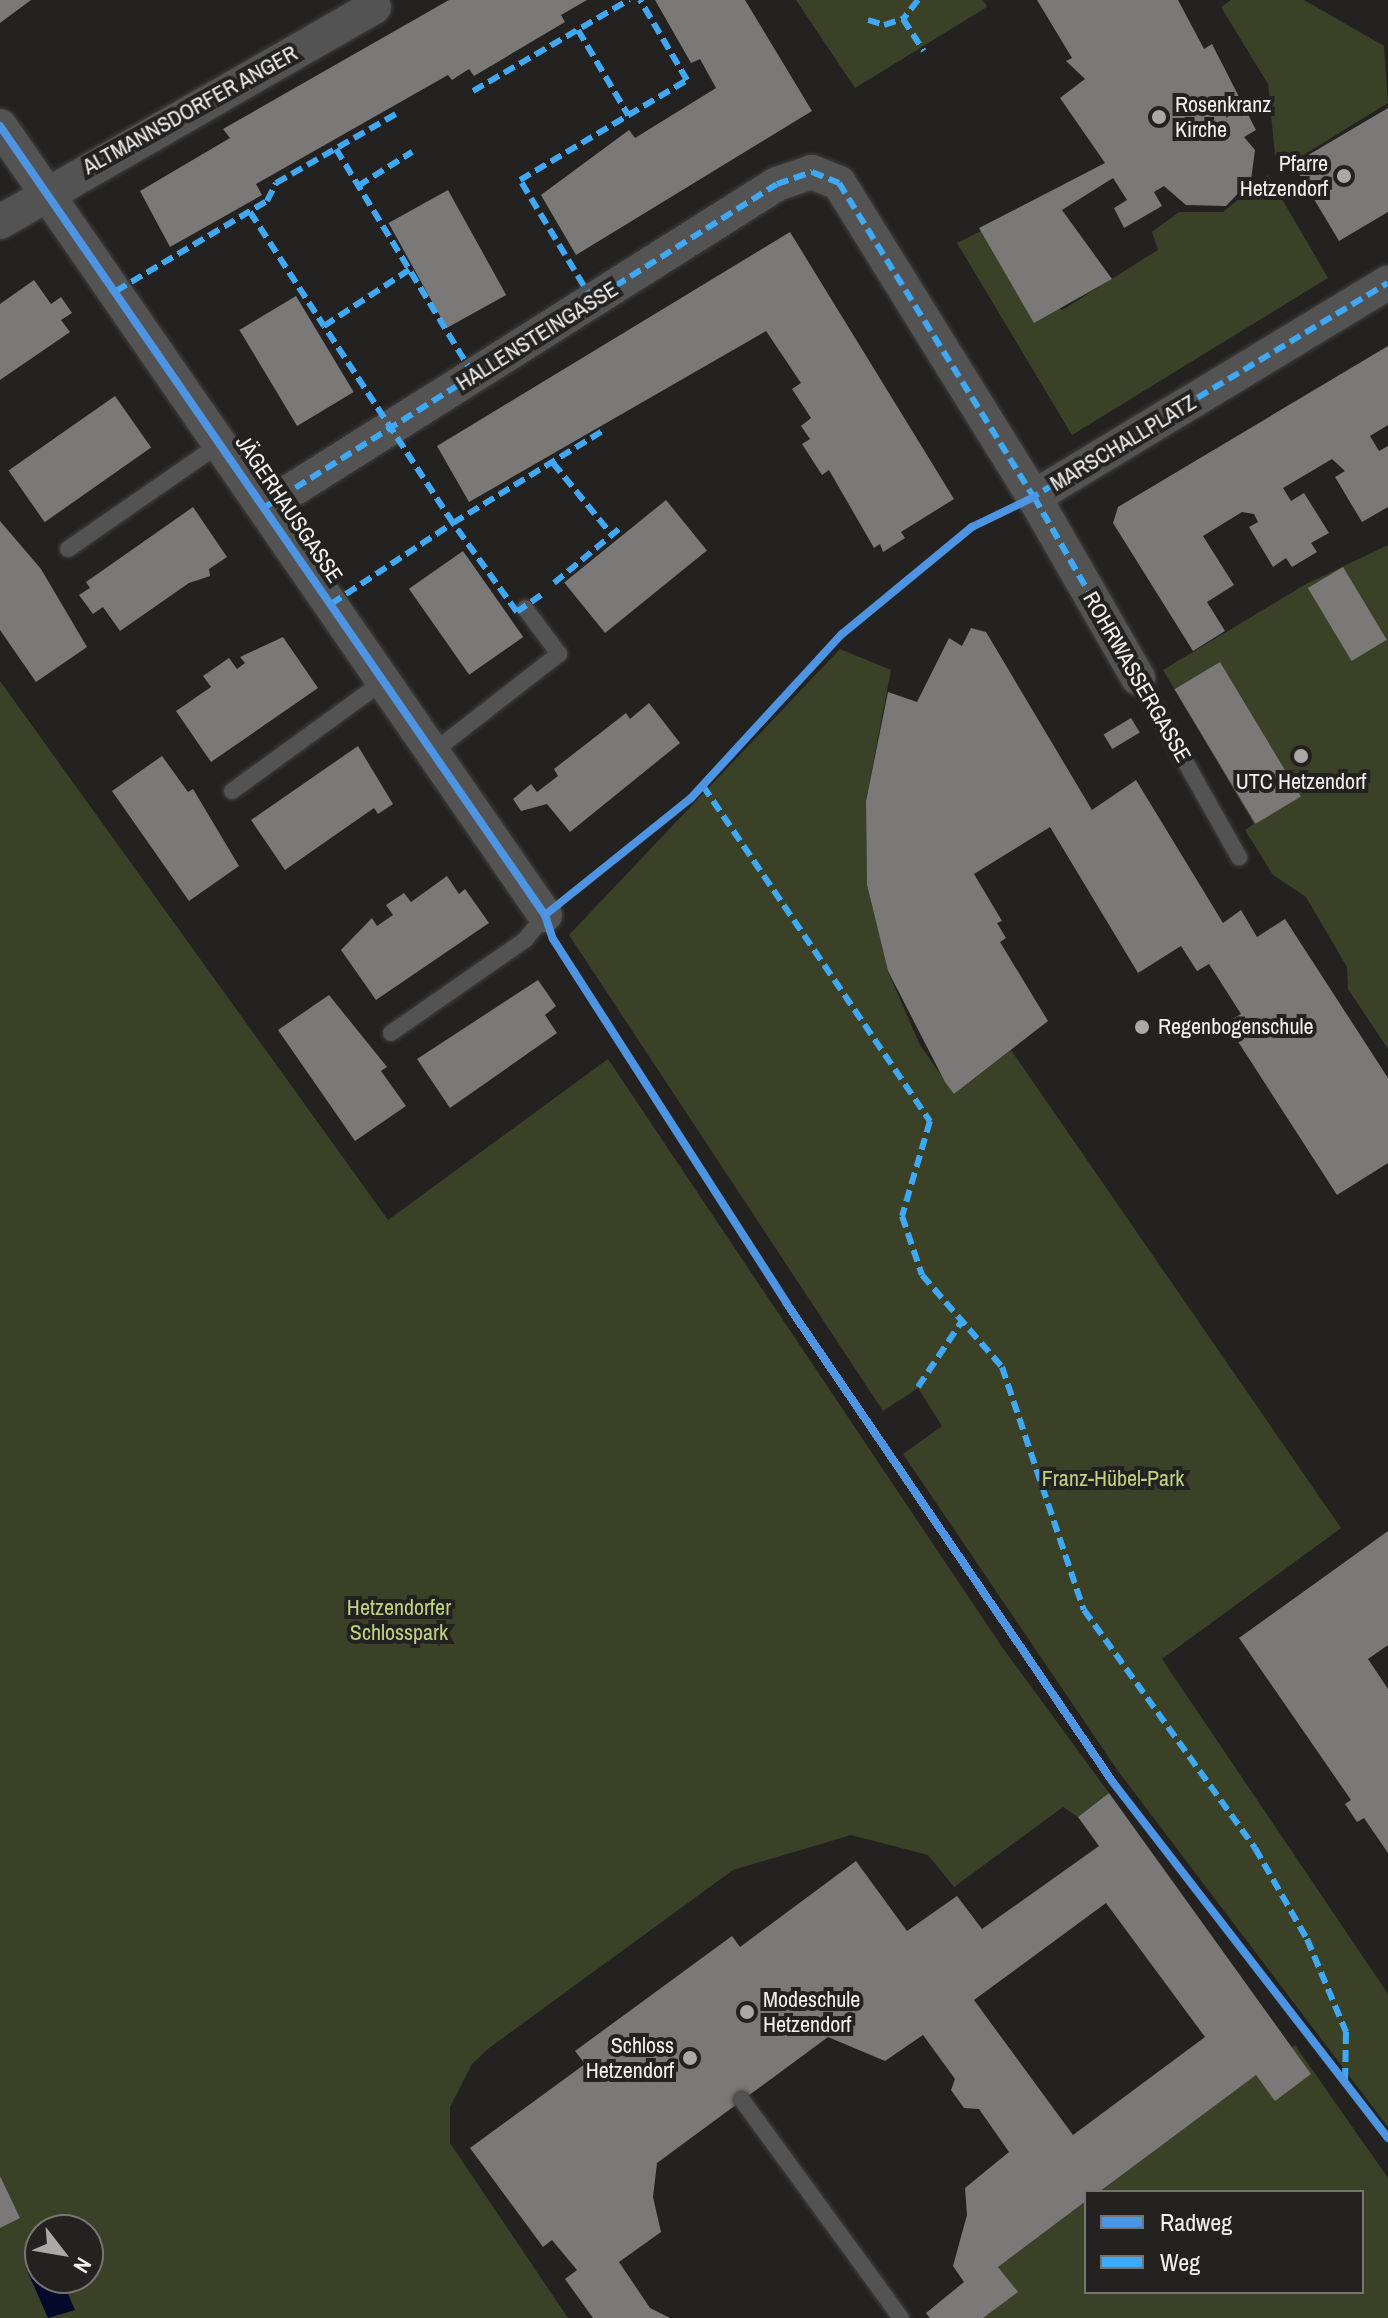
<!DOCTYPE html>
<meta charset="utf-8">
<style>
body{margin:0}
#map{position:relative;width:1388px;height:2318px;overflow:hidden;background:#232221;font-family:"Archivo Narrow",sans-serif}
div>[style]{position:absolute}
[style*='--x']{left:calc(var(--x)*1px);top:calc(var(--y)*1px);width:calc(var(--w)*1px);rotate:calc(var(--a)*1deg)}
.green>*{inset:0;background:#3b4127}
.water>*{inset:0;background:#03092b}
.building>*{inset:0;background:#7a7978;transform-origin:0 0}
.roads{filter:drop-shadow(0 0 2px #403f3e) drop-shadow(0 0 2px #403f3e)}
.service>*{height:16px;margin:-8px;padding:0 8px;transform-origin:8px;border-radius:8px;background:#535353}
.minor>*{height:34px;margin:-17px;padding:0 17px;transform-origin:17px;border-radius:17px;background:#535353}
.quiet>*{height:6px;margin-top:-3px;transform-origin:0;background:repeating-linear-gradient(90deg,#3fa9f5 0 12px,transparent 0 18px)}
.cycleway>*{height:8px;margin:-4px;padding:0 4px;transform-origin:4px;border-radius:4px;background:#4d94e3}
.dots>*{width:22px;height:22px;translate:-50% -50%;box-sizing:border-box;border:4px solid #242220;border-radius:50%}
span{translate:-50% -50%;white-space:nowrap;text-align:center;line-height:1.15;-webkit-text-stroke:8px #242220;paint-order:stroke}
.poi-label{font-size:22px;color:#f3f1ef}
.left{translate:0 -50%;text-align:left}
.right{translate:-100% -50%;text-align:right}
.street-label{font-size:22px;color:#f3f1ef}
.park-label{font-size:22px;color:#bfd380}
.legend{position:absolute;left:1084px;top:2190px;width:280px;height:104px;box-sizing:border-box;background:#242220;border:2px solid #777573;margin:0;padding:10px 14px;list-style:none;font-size:24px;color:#f3f1ef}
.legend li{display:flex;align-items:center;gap:16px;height:40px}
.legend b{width:40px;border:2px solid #777573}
.north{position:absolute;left:24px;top:2214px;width:80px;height:80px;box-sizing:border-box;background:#242220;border:2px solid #777573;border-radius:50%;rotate:121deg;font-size:22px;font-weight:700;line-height:32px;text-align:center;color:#f3f1ef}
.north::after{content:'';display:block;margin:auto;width:28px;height:36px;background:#aaa9a7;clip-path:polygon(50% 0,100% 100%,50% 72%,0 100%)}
</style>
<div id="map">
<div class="green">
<div style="clip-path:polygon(796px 0,983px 0,987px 7px,855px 88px)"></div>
<div style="clip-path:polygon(1231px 0,1304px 0,1384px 46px,1388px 103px,1292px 162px,1285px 151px,1275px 155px,1268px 84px,1221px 7px)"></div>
<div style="clip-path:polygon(1268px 175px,1328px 278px,1072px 435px,957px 243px,981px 231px,1062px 310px,1158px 250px,1152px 232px,1179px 212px,1223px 212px)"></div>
<div style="clip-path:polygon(1388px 545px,1388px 1049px,1348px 989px,1347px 967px,1306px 897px,1273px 875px,1245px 830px,1254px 824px,1163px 670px,1306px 584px)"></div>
<div style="clip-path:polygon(840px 649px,891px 670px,866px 800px,867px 885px,888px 972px,920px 1045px,954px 1094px,1011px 1050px,1341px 1528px,1162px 1659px,1388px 1994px,1388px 2127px,1118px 1771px,903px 1454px,942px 1426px,918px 1388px,883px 1411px,569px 935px)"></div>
<div style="clip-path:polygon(evenodd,0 681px,388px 1220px,608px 1059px,1002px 1647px,1109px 1793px,1078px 1817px,1063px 1807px,954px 1887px,928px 1855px,851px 1835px,733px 1870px,489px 2048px,472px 2064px,450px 2107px,450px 2143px,568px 2318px,0 2318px,0 681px,40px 2230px,88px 2230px,88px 2278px,40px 2278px,40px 2230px)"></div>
<div style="clip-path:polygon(1295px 2045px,1388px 2178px,1388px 2318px,983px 2318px,1017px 2292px,998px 2267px,1086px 2201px,1086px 2292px,1362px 2292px,1362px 2192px,1099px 2192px)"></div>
</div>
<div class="water">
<div style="clip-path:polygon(40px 2262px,40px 2278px,61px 2278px,75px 2310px,48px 2318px,26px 2268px)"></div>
</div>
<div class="building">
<div style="clip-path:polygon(0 0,31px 0,0 23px)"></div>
<div style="clip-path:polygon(449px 0,587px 0,561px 15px,565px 22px,474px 76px,469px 69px,452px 80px,448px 75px,256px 184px,262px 195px,170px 247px,140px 191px,230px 138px,223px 129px)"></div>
<div style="clip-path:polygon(655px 0,745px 0,812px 111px,576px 255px,541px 195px,629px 130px,635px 138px,716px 88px,700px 59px,691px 63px)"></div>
<div style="clip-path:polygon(1037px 0,1178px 0,1204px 49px,1212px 44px,1256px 130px,1244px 137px,1255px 150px,1251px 180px,1226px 206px,1186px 205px,1164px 186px,1154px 192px,1162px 206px,1124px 228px,1114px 208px,1127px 200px,1113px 178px,1062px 210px,1112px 279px,1034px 323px,979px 228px,1105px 163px,1060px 98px,1085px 79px,1066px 61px,1072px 58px)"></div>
<div style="clip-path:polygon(1388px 108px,1388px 212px,1339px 241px,1293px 164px)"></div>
<div style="left:448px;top:190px;width:120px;height:68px;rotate:61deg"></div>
<div style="clip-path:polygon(790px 232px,954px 499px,901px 532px,905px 538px,883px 552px,880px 544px,874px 548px,829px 470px,822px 475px,802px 444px,810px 439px,801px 426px,811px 418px,792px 389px,801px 383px,766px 331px,469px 502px,437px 446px)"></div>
<div style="clip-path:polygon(34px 280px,51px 304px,61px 297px,72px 313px,61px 320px,70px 332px,0 380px,0 304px)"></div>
<div style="left:296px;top:296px;width:112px;height:66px;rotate:59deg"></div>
<div style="clip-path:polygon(1388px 346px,1388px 425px,1370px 436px,1379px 451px,1388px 446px,1388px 507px,1362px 522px,1335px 477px,1345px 471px,1332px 459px,1283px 488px,1291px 501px,1304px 493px,1329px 533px,1311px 543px,1317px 552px,1292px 567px,1286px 558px,1273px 567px,1249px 527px,1258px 522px,1254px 514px,1242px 512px,1203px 536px,1234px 585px,1207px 602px,1225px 631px,1193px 651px,1113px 523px,1118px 507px)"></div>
<div style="left:115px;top:396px;width:63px;height:130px;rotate:55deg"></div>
<div style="left:666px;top:500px;width:65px;height:131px;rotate:51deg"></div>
<div style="clip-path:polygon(193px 507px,227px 557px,209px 569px,210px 576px,189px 583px,120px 631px,103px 607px,93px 614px,79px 595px,90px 588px,86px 582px)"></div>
<div style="clip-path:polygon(0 521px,41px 569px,87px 647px,36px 682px,0 630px)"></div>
<div style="left:463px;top:551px;width:105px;height:66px;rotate:55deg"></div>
<div style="left:1343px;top:567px;width:85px;height:41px;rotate:59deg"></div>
<div style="clip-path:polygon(971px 628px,986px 632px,1092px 810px,1136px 780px,1223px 923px,1241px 910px,1257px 937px,1285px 919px,1388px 1078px,1388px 1163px,1337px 1195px,1226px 1023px,1241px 1014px,1209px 964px,1197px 971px,1181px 946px,1138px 973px,1050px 827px,974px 874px,1002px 921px,997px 923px,1006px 938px,1000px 942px,1048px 1021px,954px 1094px,945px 1082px,888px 971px,867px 885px,866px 801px,888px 692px,917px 702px,949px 638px,962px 646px)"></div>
<div style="clip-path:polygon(283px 637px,318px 688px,211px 762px,176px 711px,211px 687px,203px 676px,229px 658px,237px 669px,245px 663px,240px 657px)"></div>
<div style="left:1220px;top:662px;width:157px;height:53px;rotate:59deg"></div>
<div style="clip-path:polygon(649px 703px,680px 743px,570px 832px,547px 804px,521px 811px,513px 799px,531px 784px,537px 792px,558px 776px,554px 769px,626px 713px,630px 719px)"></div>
<div style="left:1131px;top:718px;width:17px;height:32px;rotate:59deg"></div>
<div style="clip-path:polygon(358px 746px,393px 804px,378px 814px,374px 808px,285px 870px,251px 820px)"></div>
<div style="clip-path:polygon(162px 756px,188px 792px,193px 789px,239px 866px,189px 901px,112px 791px)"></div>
<div style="clip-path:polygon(447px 876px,459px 894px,465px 889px,489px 923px,376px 1000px,341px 950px,372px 918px,377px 926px,393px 915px,386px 905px,404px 893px,411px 902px)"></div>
<div style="clip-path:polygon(538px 980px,556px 1006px,545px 1015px,557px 1033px,450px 1108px,417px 1059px)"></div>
<div style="clip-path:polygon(329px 995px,387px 1067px,381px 1071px,406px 1106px,355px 1141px,278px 1030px)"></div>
<div style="clip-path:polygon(1388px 1531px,1388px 1645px,1368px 1659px,1388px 1689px,1388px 1853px,1364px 1818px,1357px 1822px,1345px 1804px,1351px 1800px,1239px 1638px)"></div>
<div style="clip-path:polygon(evenodd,1109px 1793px,1311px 2074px,1275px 2101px,1256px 2075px,1099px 2192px,1086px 2192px,1086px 2201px,998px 2267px,1018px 2292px,983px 2318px,930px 2318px,926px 2313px,964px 2282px,953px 2266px,967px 2215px,965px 2188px,1009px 2152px,979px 2109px,964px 2108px,951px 2090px,955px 2079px,923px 2035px,885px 2061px,828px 2037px,657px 2163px,653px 2197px,661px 2232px,619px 2262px,650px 2308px,670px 2318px,593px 2318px,565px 2279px,577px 2270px,552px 2240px,543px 2247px,470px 2148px,585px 2064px,575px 2051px,732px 1936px,740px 1947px,856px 1861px,907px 1931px,957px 1896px,982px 1929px,1099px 1846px,1078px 1817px,1109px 1793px,1106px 1903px,1205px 2037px,1073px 2135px,974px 2000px,1106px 1903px)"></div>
<div style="clip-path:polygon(0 2176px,20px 2218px,0 2228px)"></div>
</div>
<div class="roads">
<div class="service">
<div style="--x:68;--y:549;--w:186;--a:-34.7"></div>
<div style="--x:1138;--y:678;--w:206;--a:60.6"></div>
<div style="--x:433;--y:752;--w:160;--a:-37.9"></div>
<div style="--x:559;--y:654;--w:57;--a:-126.5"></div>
<div style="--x:232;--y:791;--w:188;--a:-35.9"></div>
<div style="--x:391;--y:1033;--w:163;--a:-34.8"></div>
<div style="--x:525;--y:940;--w:32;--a:-51"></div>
<div style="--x:742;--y:2100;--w:270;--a:53.9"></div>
</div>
<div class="minor">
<div style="--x:0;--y:126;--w:959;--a:55.37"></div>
<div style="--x:0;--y:222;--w:431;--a:-29.9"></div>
<div style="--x:374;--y:7;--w:9;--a:-131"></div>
<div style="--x:1034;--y:497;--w:414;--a:-31.2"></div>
<div style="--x:265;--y:507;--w:605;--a:-32.25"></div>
<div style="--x:777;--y:184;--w:37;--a:-19"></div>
<div style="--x:812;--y:172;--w:29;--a:22"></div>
<div style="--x:839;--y:183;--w:370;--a:58.2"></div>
<div style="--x:1034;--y:497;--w:209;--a:60.1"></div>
</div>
</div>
<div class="quiet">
<div style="--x:918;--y:0;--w:24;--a:128"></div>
<div style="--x:903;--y:19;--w:38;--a:57"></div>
<div style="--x:868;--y:20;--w:17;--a:17"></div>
<div style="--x:884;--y:25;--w:20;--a:-18"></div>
<div style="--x:578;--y:30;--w:99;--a:59.5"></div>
<div style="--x:473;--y:91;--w:181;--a:-30.3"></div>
<div style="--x:336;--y:149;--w:266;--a:58.7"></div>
<div style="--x:358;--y:186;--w:64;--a:-32.2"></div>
<div style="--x:250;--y:212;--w:136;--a:57"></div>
<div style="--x:116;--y:291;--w:176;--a:-30.8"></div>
<div style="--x:267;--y:201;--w:20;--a:-63"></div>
<div style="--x:276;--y:183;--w:138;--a:-29.9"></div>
<div style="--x:593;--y:301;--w:141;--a:-121.1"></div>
<div style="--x:520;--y:180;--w:195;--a:-30.9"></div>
<div style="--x:687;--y:80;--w:93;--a:-120.4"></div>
<div style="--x:553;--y:463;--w:93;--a:50.7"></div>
<div style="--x:1028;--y:500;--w:420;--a:-31.1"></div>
<div style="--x:265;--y:507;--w:605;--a:-32.25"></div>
<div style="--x:777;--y:184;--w:37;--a:-19"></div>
<div style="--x:812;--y:172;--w:29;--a:22"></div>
<div style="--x:839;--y:183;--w:370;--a:58.2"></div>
<div style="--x:1034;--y:497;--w:209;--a:60.1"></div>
<div style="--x:554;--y:583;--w:86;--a:-39.8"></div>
<div style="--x:541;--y:595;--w:29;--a:145"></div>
<div style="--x:517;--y:612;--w:110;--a:-125.7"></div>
<div style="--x:453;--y:523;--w:177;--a:-31.6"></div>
<div style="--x:331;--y:604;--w:146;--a:-33.6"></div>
<div style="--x:453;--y:523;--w:235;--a:-123.2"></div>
<div style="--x:324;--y:326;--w:102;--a:-33.4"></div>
<div style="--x:703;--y:786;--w:405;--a:55.9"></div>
<div style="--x:930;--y:1121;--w:99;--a:106.4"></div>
<div style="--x:902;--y:1216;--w:62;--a:71.3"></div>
<div style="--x:922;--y:1275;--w:122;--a:49"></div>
<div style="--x:1002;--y:1367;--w:256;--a:71.4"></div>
<div style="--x:1084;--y:1610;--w:293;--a:54.3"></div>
<div style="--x:1255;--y:1848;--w:105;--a:60.3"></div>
<div style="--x:1307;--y:1939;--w:101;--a:67.2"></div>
<div style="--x:1346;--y:2032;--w:50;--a:91.1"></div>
<div style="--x:918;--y:1387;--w:79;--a:-56.3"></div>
</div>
<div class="cycleway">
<div style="--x:0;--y:126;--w:959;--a:55.37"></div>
<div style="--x:545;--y:915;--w:25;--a:72"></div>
<div style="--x:553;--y:939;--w:434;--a:57.3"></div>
<div style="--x:787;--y:1304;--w:577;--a:55.73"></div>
<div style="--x:1112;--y:1781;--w:451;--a:52.3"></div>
<div style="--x:545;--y:915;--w:187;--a:-38.7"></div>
<div style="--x:691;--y:798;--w:223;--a:-47.4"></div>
<div style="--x:842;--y:634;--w:168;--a:-39.5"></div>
<div style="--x:972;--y:527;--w:69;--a:-25.8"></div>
</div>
<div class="dots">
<div style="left:1159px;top:117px;background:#aaa9a7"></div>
<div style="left:1344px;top:176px;background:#aaa9a7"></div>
<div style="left:1301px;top:756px;background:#aaa9a7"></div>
<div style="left:1142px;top:1027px;background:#aaa9a7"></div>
<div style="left:747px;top:2012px;background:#aaa9a7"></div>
<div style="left:690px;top:2058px;background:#aaa9a7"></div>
</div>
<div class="poi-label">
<span class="left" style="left:1175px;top:117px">Rosenkranz<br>Kirche</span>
<span class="right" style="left:1328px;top:176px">Pfarre<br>Hetzendorf</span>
<span style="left:1301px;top:782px">UTC Hetzendorf</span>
<span class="left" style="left:1158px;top:1027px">Regenbogenschule</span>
<span class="left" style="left:763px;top:2012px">Modeschule<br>Hetzendorf</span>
<span class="right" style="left:674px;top:2058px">Schloss<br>Hetzendorf</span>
</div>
<div class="street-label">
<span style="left:190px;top:110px;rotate:-29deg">ALTMANNSDORFER ANGER</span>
<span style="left:537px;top:336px;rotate:-32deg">HALLENSTEINGASSE</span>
<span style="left:1123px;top:443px;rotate:-31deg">MARSCHALLPLATZ</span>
<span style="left:289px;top:509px;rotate:56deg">JÄGERHAUSGASSE</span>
<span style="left:1137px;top:677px;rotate:60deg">ROHRWASSERGASSE</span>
</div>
<div class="park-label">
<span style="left:1113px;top:1479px">Franz-Hübel-Park</span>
<span style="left:399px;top:1620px">Hetzendorfer<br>Schlosspark</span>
</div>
<ul class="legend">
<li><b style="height:10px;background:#4d94e3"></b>Radweg</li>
<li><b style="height:10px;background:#3fa9f5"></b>Weg</li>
</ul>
<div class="north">N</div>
</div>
